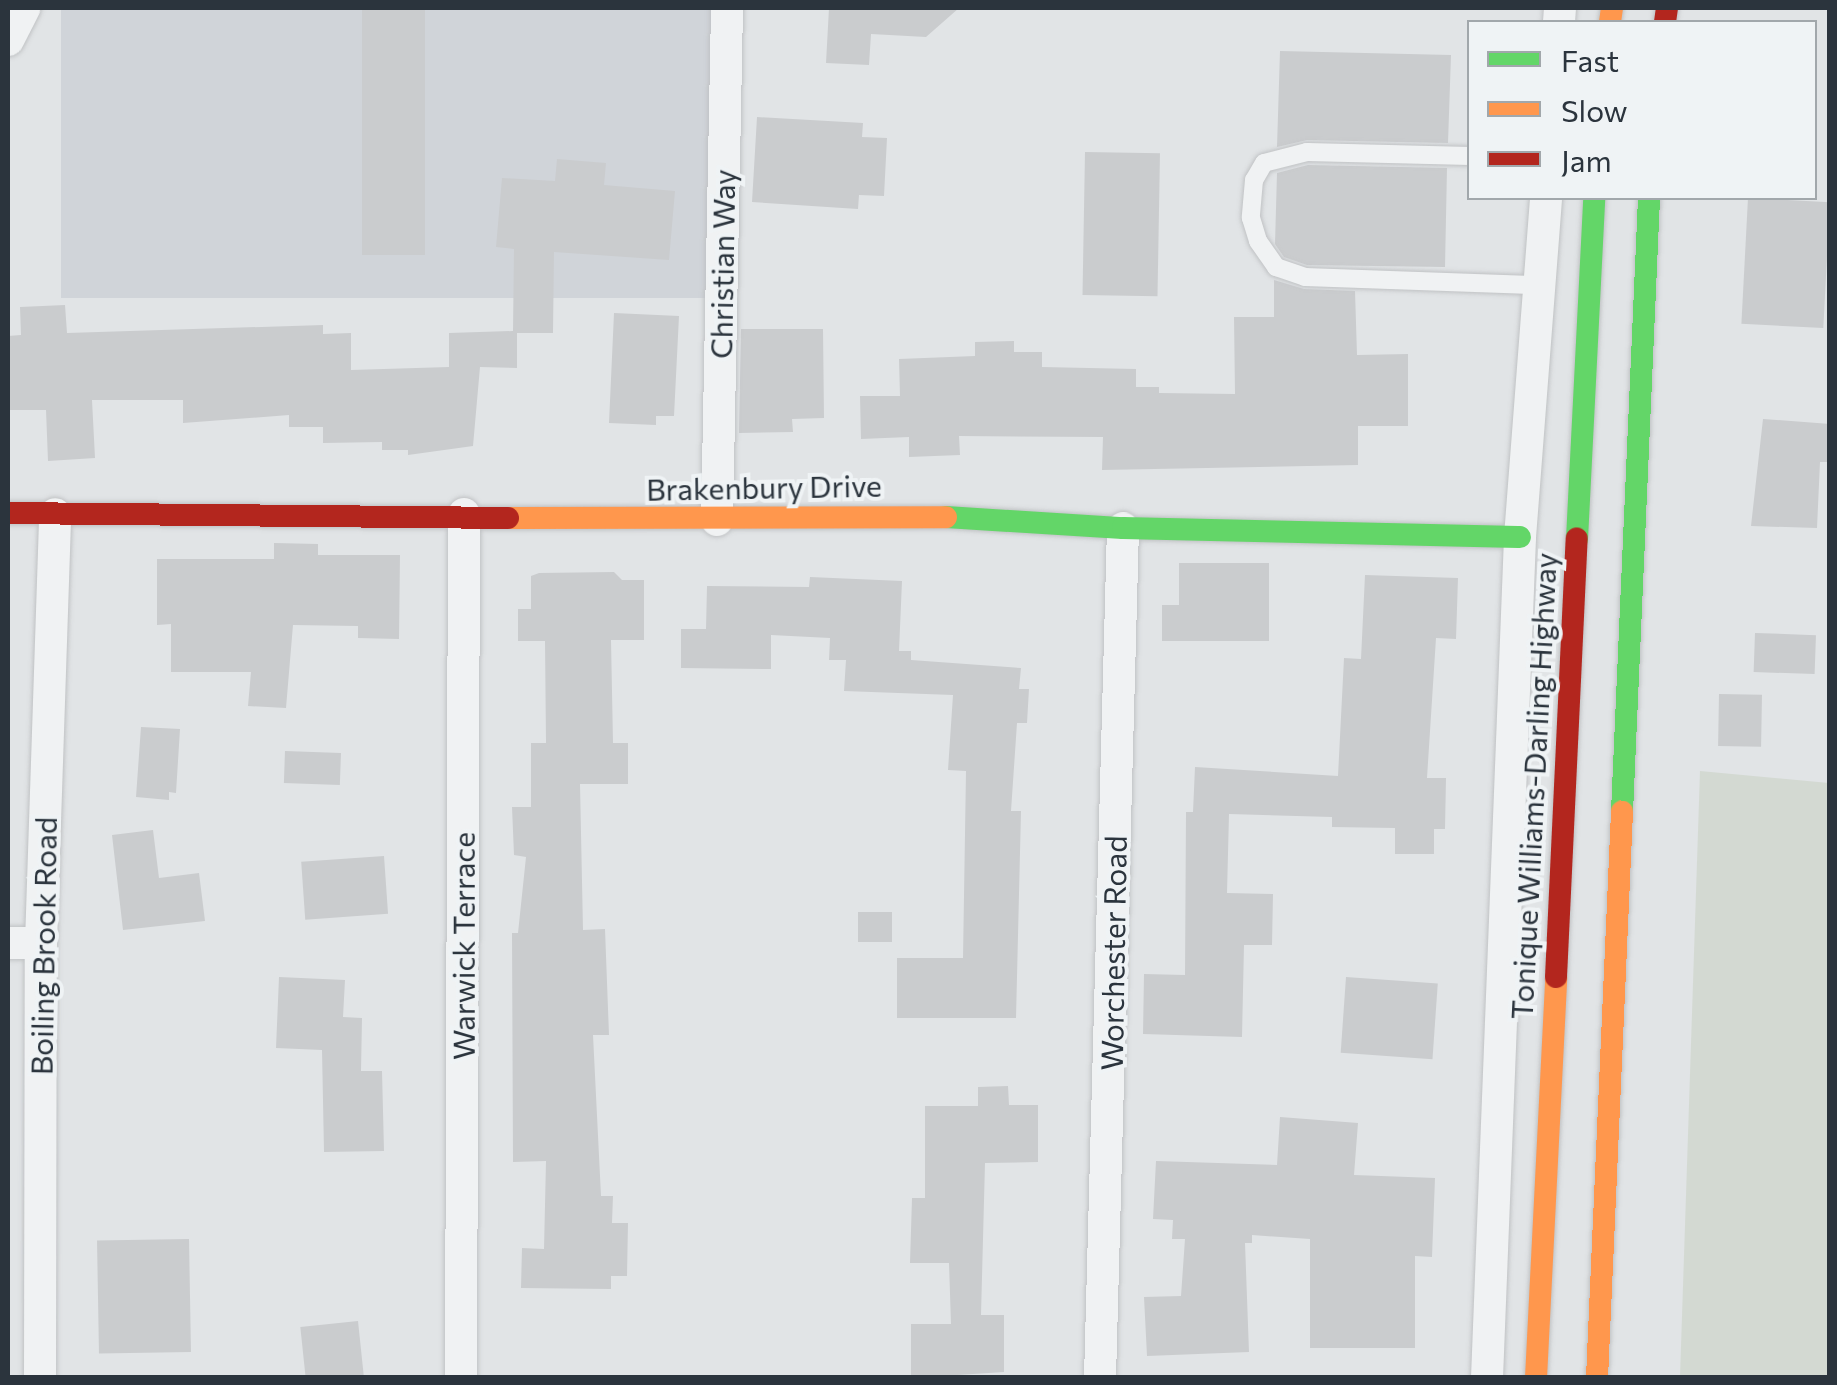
<!DOCTYPE html>
<style>
body{margin:0}
#map{position:relative;width:1837px;height:1385px;overflow:hidden;background:#e1e4e6;font-family:Commissioner,sans-serif}
div>[style]{position:absolute}
[style*='--x']{left:calc(var(--x)*1px);top:calc(var(--y)*1px);width:calc(var(--w)*1px);rotate:calc(var(--a)*1deg)}
.built>*{inset:0;background:#d0d4d9;transform-origin:0 0}
.green>*{inset:0;background:#d3d9d2}
.building>*{inset:0;background:#caccce;transform-origin:0 0}
.roads{filter:drop-shadow(0 0 2px #c0c2c4) drop-shadow(0 0 2px #c0c2c4)}
.lane>*{height:18px;margin:-9px;padding:0 9px;transform-origin:9px;border-radius:9px;background:#f0f2f3}
.street>*{height:32px;margin:-16px;padding:0 16px;transform-origin:16px;border-radius:16px;background:#f0f2f3}
.fast>*{height:22px;margin:-11px;padding:0 11px;transform-origin:11px;border-radius:11px;background:#63d668}
.slow>*{height:22px;margin:-11px;padding:0 11px;transform-origin:11px;border-radius:11px;background:#ff974d}
.jam>*{height:22px;margin:-11px;padding:0 11px;transform-origin:11px;border-radius:11px;background:#b3261e}
span{translate:-50% -50%;white-space:nowrap;text-align:center;line-height:1.15;-webkit-text-stroke:8px #eff3f5;paint-order:stroke}
.street-label{font-size:30px;color:#2b343d}
.frame{position:absolute;inset:0;border:10px solid #2b343d;pointer-events:none}
.legend{position:absolute;left:1467px;top:20px;width:350px;height:180px;box-sizing:border-box;background:#eff3f5;border:2px solid #a1a7ab;margin:0;padding:12px 18px;list-style:none;font-size:30px;color:#2b343d}
.legend li{display:flex;align-items:center;gap:20px;height:50px}
.legend b{width:50px;border:2px solid #a1a7ab}
</style>
<div id="map">
<div class="built">
<div style="left:61px;top:8px;width:652px;height:290px"></div>
</div>
<div class="green">
<div style="clip-path:polygon(1700px 771px,1829px 783px,1829px 1377px,1680px 1377px)"></div>
</div>
<div class="building">
<div style="left:362px;top:8px;width:63px;height:247px"></div>
<div style="clip-path:polygon(829px 8px,959px 8px,926px 37px,871px 34px,869px 65px,826px 63px)"></div>
<div style="clip-path:polygon(1280px 51px,1451px 55px,1448px 143px,1307px 140px,1277px 147px)"></div>
<div style="clip-path:polygon(757px 117px,863px 123px,862px 137px,887px 138px,884px 196px,859px 195px,858px 209px,752px 202px)"></div>
<div style="left:1085px;top:152px;width:75px;height:143px;rotate:1deg"></div>
<div style="clip-path:polygon(557px 159px,606px 163px,604px 185px,675px 191px,669px 260px,554px 252px,553px 333px,517px 333px,517px 368px,480px 367px,473px 446px,408px 455px,408px 450px,382px 450px,382px 442px,323px 443px,323px 427px,289px 427px,289px 415px,183px 423px,183px 400px,92px 400px,95px 458px,48px 461px,46px 410px,8px 410px,8px 336px,21px 335px,20px 307px,65px 305px,67px 333px,323px 325px,323px 334px,351px 333px,351px 370px,449px 367px,449px 333px,513px 331px,514px 249px,496px 247px,502px 178px,555px 181px)"></div>
<div style="clip-path:polygon(1308px 165px,1447px 168px,1445px 267px,1307px 265px,1284px 257px,1275px 244px,1277px 173px)"></div>
<div style="left:1748px;top:198px;width:82px;height:126px;rotate:3deg"></div>
<div style="clip-path:polygon(1274px 280px,1304px 289px,1355px 291px,1357px 355px,1408px 354px,1408px 426px,1358px 426px,1358px 465px,1102px 470px,1103px 437px,959px 436px,960px 455px,909px 457px,909px 437px,861px 439px,860px 396px,900px 396px,899px 359px,975px 356px,975px 342px,1014px 341px,1014px 352px,1042px 352px,1042px 367px,1136px 369px,1136px 387px,1159px 387px,1159px 393px,1235px 394px,1234px 317px,1274px 317px)"></div>
<div style="clip-path:polygon(614px 313px,679px 316px,674px 416px,656px 416px,656px 425px,609px 423px)"></div>
<div style="clip-path:polygon(741px 329px,823px 329px,824px 418px,792px 419px,793px 432px,739px 433px)"></div>
<div style="clip-path:polygon(1763px 419px,1830px 424px,1830px 462px,1820px 462px,1817px 528px,1751px 526px)"></div>
<div style="clip-path:polygon(274px 543px,318px 544px,318px 555px,400px 555px,399px 639px,358px 638px,358px 626px,293px 625px,286px 708px,248px 706px,251px 672px,171px 672px,171px 624px,157px 625px,157px 559px,274px 559px)"></div>
<div style="clip-path:polygon(1179px 563px,1269px 563px,1269px 641px,1162px 641px,1162px 605px,1179px 605px)"></div>
<div style="clip-path:polygon(614px 572px,622px 580px,644px 580px,644px 640px,611px 640px,613px 743px,628px 743px,628px 784px,580px 784px,583px 930px,605px 929px,609px 1035px,593px 1035px,601px 1196px,613px 1196px,612px 1223px,628px 1223px,627px 1276px,611px 1276px,611px 1289px,521px 1288px,522px 1248px,544px 1249px,546px 1161px,513px 1162px,512px 933px,518px 933px,526px 857px,514px 855px,512px 807px,531px 807px,531px 743px,546px 743px,545px 641px,518px 641px,518px 609px,531px 609px,531px 576px,539px 573px)"></div>
<div style="clip-path:polygon(1365px 575px,1458px 578px,1456px 639px,1436px 638px,1427px 778px,1446px 778px,1445px 829px,1434px 829px,1434px 854px,1395px 854px,1395px 828px,1332px 827px,1332px 817px,1229px 814px,1227px 893px,1273px 894px,1272px 945px,1244px 945px,1242px 1037px,1143px 1034px,1144px 974px,1185px 975px,1186px 812px,1193px 812px,1195px 767px,1338px 776px,1344px 658px,1361px 659px)"></div>
<div style="clip-path:polygon(810px 577px,902px 581px,899px 651px,911px 651px,911px 660px,1021px 668px,1019px 689px,1029px 689px,1027px 723px,1017px 723px,1011px 811px,1021px 811px,1016px 1018px,897px 1018px,897px 958px,963px 958px,966px 771px,948px 770px,953px 695px,844px 691px,846px 660px,829px 660px,830px 638px,771px 635px,771px 669px,681px 668px,681px 629px,706px 629px,707px 586px,809px 587px)"></div>
<div style="left:1755px;top:633px;width:61px;height:39px;rotate:2deg"></div>
<div style="left:1719px;top:694px;width:43px;height:52px;rotate:1deg"></div>
<div style="clip-path:polygon(141px 727px,180px 729px,176px 793px,169px 792px,169px 800px,136px 797px)"></div>
<div style="left:285px;top:751px;width:56px;height:32px;rotate:2deg"></div>
<div style="clip-path:polygon(153px 830px,159px 878px,199px 873px,205px 921px,123px 930px,112px 835px)"></div>
<div style="left:384px;top:856px;width:58px;height:83px;rotate:86deg"></div>
<div style="left:858px;top:912px;width:34px;height:30px"></div>
<div style="clip-path:polygon(279px 977px,345px 980px,343px 1017px,362px 1018px,361px 1071px,382px 1071px,384px 1151px,324px 1152px,322px 1050px,276px 1048px)"></div>
<div style="left:1346px;top:977px;width:92px;height:76px;rotate:4deg"></div>
<div style="clip-path:polygon(1008px 1086px,1009px 1105px,1038px 1105px,1038px 1162px,985px 1163px,981px 1315px,1004px 1315px,1004px 1372px,911px 1378px,911px 1324px,951px 1324px,949px 1263px,910px 1263px,912px 1198px,925px 1198px,925px 1106px,978px 1106px,978px 1087px)"></div>
<div style="clip-path:polygon(1280px 1117px,1358px 1123px,1354px 1175px,1435px 1178px,1432px 1257px,1415px 1256px,1415px 1348px,1310px 1348px,1310px 1239px,1252px 1235px,1252px 1243px,1245px 1243px,1249px 1352px,1147px 1356px,1144px 1297px,1181px 1296px,1185px 1239px,1172px 1239px,1173px 1220px,1153px 1219px,1156px 1161px,1277px 1165px)"></div>
<div style="left:189px;top:1239px;width:113px;height:92px;rotate:89deg"></div>
<div style="left:358px;top:1321px;width:57px;height:58px;rotate:84deg"></div>
</div>
<div class="roads">
<div class="lane">
<div style="--x:1470;--y:156;--w:163;--a:-178.6"></div>
<div style="--x:1307;--y:152;--w:44;--a:165.7"></div>
<div style="--x:1264;--y:163;--w:20;--a:120"></div>
<div style="--x:1254;--y:180;--w:38;--a:95"></div>
<div style="--x:1251;--y:218;--w:24;--a:73"></div>
<div style="--x:1258;--y:241;--w:32;--a:55"></div>
<div style="--x:1276;--y:267;--w:31;--a:19"></div>
<div style="--x:1305;--y:277;--w:234;--a:2"></div>
</div>
<div class="street">
<div style="--x:1559;--y:22;--w:14;--a:-86"></div>
<div style="--x:8;--y:40;--w:36;--a:-63"></div>
<div style="--x:717;--y:520;--w:512;--a:-88.88"></div>
<div style="--x:8;--y:943;--w:33;--a:0"></div>
<div style="--x:40;--y:1378;--w:435;--a:-89.9"></div>
<div style="--x:41;--y:943;--w:429;--a:-88.1"></div>
<div style="--x:461;--y:1378;--w:864;--a:-89.8"></div>
<div style="--x:1100;--y:1378;--w:850;--a:-88.45"></div>
<div style="--x:1487;--y:1378;--w:842;--a:-87.75"></div>
<div style="--x:1520;--y:537;--w:340;--a:-85.6"></div>
</div>
<div class="fast">
<div style="--x:946;--y:517;--w:177;--a:3.6"></div>
<div style="--x:1123;--y:528;--w:397;--a:1.3"></div>
<div style="--x:1577;--y:539;--w:341;--a:-87.1"></div>
<div style="--x:1622;--y:812;--w:615;--a:-87.48"></div>
</div>
<div class="slow">
<div style="--x:1610;--y:22;--w:14;--a:-82"></div>
<div style="--x:508;--y:518;--w:438;--a:-0.1"></div>
<div style="--x:1536;--y:1378;--w:401;--a:-87.1"></div>
<div style="--x:1597;--y:1378;--w:567;--a:-87.47"></div>
</div>
<div class="jam">
<div style="--x:1665;--y:22;--w:14;--a:-82"></div>
<div style="--x:8;--y:513;--w:500;--a:0.57"></div>
<div style="--x:1556;--y:977;--w:439;--a:-87.3"></div>
</div>
</div>
<div class="street-label">
<span style="left:722px;top:264px;rotate:-89deg">Christian Way</span>
<span style="left:764px;top:487px;rotate:-1deg">Brakenbury Drive</span>
<span style="left:1533px;top:786px;rotate:-87deg">Tonique Williams-Darling Highway</span>
<span style="left:43px;top:946px;rotate:-89deg">Boiling Brook Road</span>
<span style="left:463px;top:946px;rotate:-90deg">Warwick Terrace</span>
<span style="left:1113px;top:953px;rotate:-89deg">Worchester Road</span>
</div>
<div class="frame"></div>
<ul class="legend">
<li><b style="height:12px;background:#63d668"></b>Fast</li>
<li><b style="height:12px;background:#ff974d"></b>Slow</li>
<li><b style="height:12px;background:#b3261e"></b>Jam</li>
</ul>
</div>
